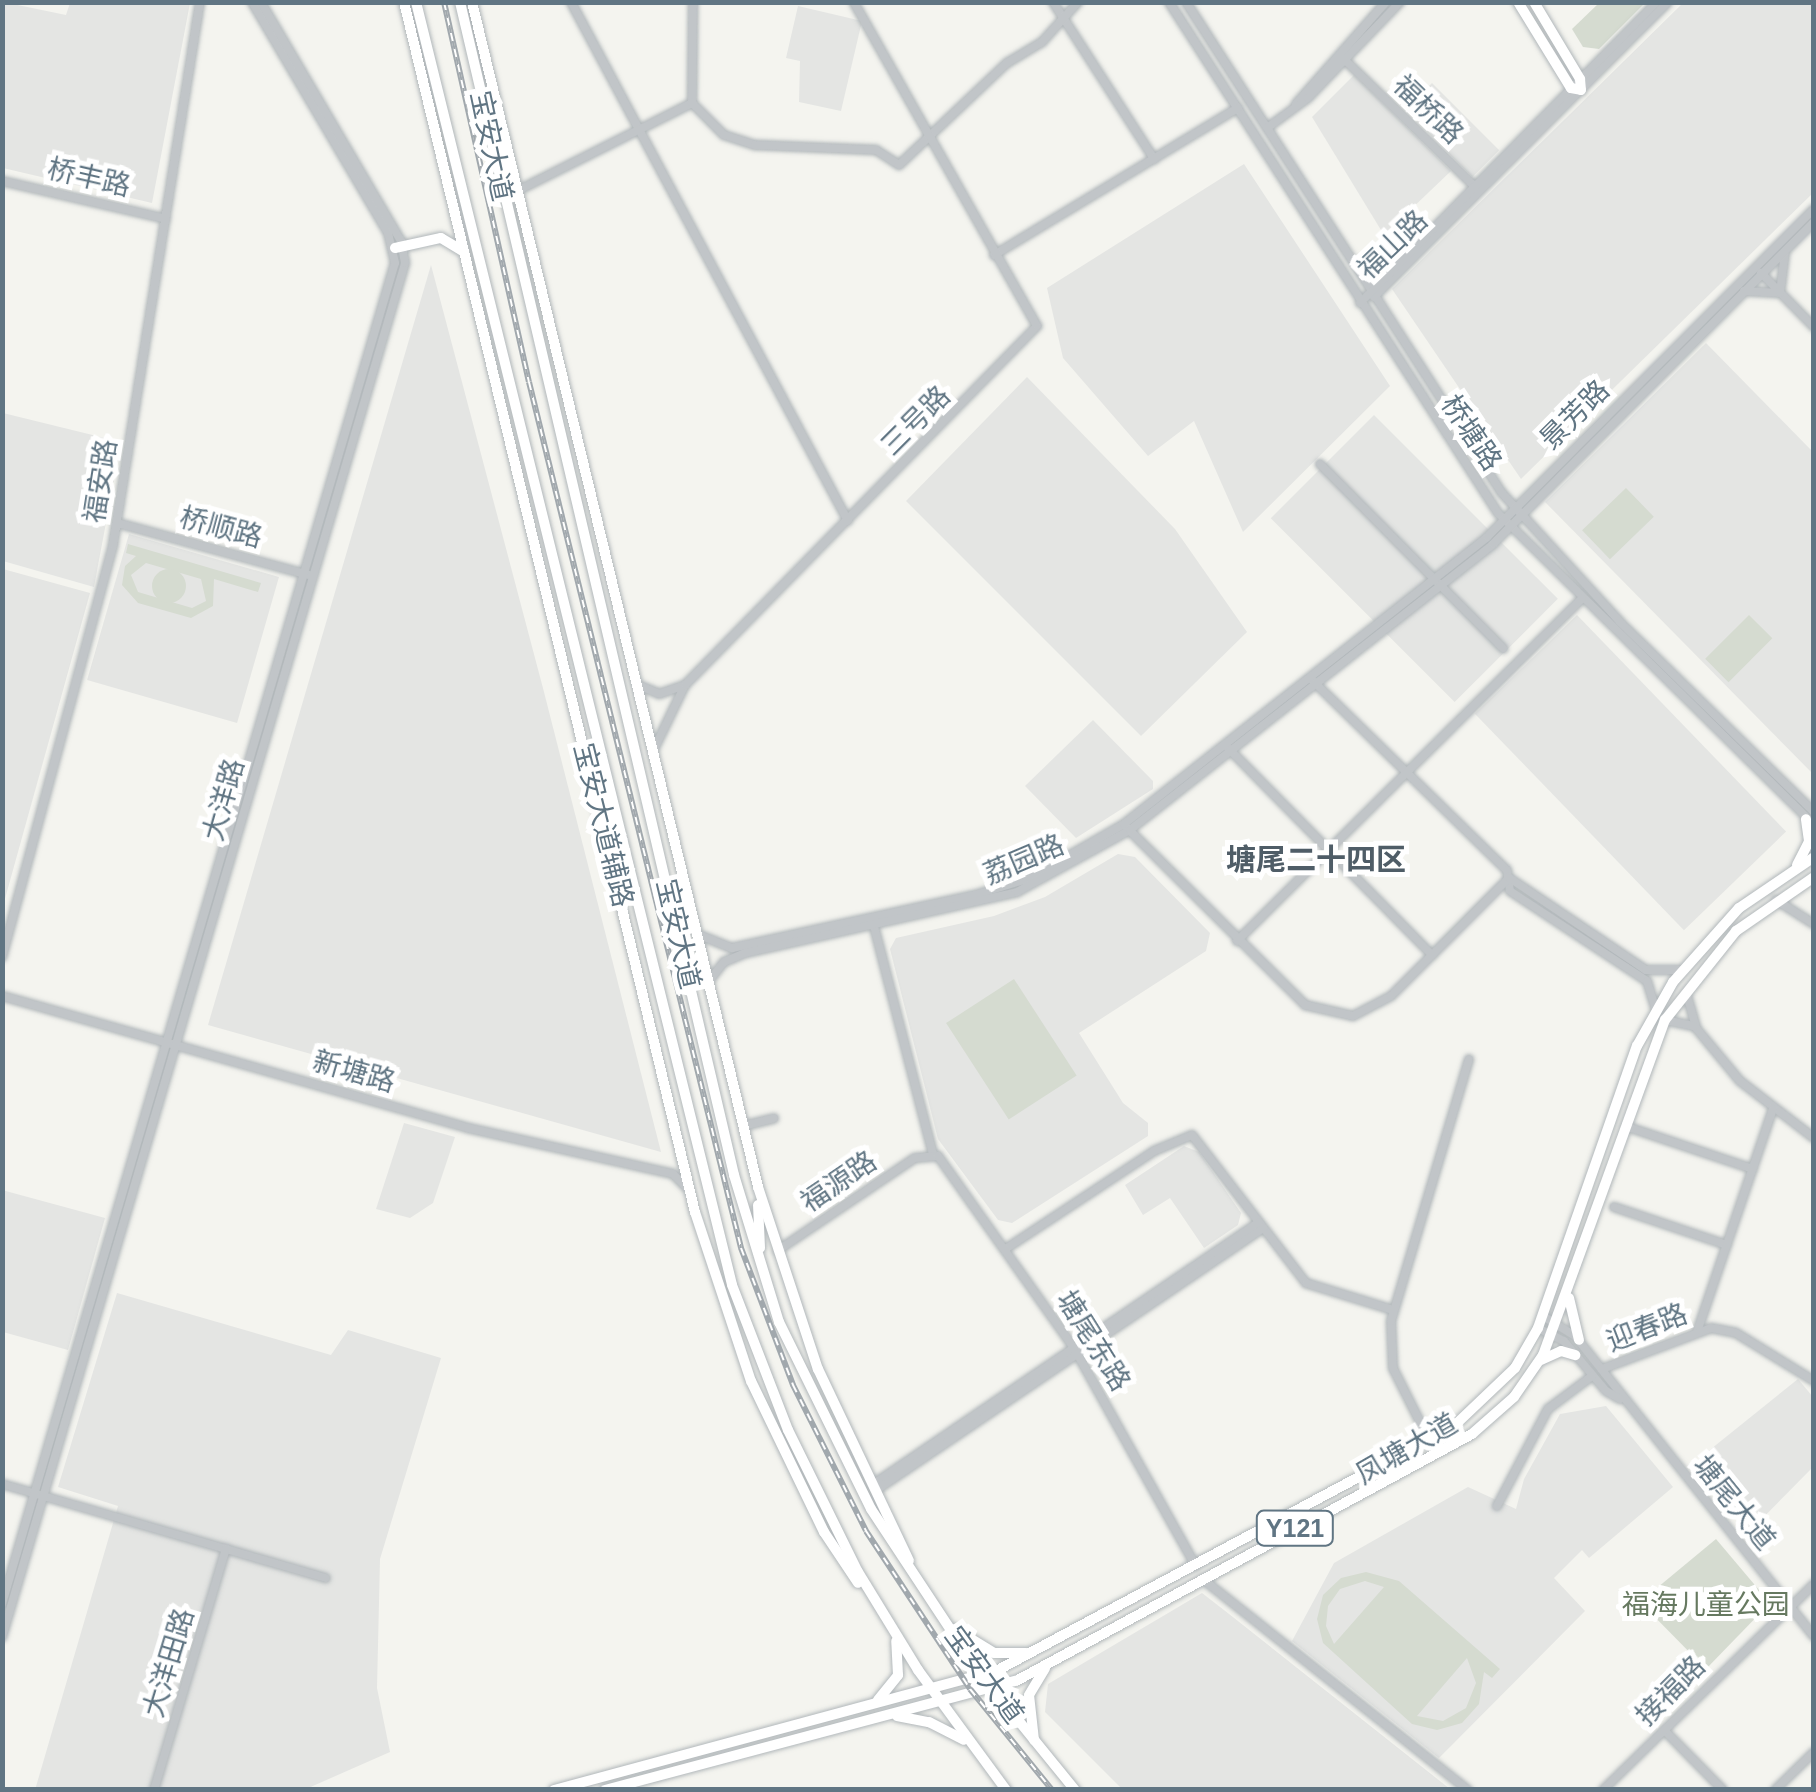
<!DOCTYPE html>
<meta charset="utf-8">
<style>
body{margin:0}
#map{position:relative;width:1816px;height:1792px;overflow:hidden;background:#f4f4ef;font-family:Arial,"Noto Sans SC",sans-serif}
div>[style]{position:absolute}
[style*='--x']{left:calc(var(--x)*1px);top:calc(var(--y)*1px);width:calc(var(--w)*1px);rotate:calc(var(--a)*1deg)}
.built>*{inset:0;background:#e4e5e3;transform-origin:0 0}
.green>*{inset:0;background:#d5dbd0;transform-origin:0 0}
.round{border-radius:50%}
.roads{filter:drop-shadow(0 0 2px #b1b7ba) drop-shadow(0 0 2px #b1b7ba)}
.minor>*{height:8px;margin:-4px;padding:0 4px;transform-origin:4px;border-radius:4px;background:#c1c5c8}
.major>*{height:10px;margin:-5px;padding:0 5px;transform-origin:5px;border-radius:5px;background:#fff}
.rail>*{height:6px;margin-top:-3px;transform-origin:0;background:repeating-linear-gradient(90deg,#fff 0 8px,#a1a8ad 0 16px);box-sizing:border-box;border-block:2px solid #a1a8ad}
span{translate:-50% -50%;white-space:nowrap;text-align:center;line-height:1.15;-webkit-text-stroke:10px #fff;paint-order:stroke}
.shield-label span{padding:2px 8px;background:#fff;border:2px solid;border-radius:8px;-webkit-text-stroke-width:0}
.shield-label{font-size:25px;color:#607583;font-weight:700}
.street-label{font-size:28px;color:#607583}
.park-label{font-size:28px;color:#667960}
.neighbourhood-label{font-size:30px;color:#4f5d67;font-weight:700}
.frame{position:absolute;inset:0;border:5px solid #607583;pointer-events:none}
</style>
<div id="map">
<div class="built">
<div style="clip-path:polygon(3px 2px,66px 15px,70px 3px,190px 3px,152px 203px,3px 168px)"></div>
<div style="clip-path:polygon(1684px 2px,1813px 3px,1813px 193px,1521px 479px,1392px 289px)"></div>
<div style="clip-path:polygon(798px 6px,862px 21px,841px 111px,799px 102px,800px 61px,786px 58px)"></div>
<div style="clip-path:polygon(1354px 75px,1451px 171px,1384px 235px,1312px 117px)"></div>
<div style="left:1432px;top:83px;width:95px;height:38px;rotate:45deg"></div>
<div style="clip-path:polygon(1244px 164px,1390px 386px,1243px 532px,1194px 421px,1148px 456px,1063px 358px,1047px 288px)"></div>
<div style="clip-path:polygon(431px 265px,544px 692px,661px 1152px,208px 1025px)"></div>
<div style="clip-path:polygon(1706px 343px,1813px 452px,1813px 774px,1545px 502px)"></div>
<div style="clip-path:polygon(1027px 377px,1175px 529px,1247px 632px,1141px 736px,906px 501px)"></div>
<div style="clip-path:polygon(3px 413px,121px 442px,94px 587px,3px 561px)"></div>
<div style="left:1374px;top:415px;width:260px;height:146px;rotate:45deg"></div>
<div style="left:129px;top:534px;width:156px;height:152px;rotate:16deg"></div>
<div style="clip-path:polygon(3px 569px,90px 593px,3px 906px,2px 569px)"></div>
<div style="left:1577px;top:615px;width:301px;height:142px;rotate:46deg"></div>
<div style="clip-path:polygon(1093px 720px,1153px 781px,1153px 789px,1076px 838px,1025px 786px)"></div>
<div style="clip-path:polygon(1118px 854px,1135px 857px,1210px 933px,1206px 951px,1079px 1033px,1123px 1103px,1148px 1123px,1148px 1136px,1012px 1223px,998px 1220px,938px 1139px,890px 949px,896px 938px,994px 916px,1045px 897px)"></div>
<div style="clip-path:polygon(404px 1123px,455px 1137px,433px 1203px,410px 1218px,376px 1209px)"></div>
<div style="clip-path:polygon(1184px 1146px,1199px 1152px,1241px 1213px,1238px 1225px,1204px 1248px,1170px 1198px,1143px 1215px,1125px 1185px)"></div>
<div style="clip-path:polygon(2px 1190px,105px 1218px,68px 1350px,3px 1332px)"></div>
<div style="clip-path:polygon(117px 1293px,331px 1355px,348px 1330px,441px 1358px,380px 1559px,377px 1688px,390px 1752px,306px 1789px,35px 1790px,118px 1506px,58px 1487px)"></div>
<div style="clip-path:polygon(1798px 1379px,1813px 1397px,1813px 1467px,1751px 1530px,1696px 1461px)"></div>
<div style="clip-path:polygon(1606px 1406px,1673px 1487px,1589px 1558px,1582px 1550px,1554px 1578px,1585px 1611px,1439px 1758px,1292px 1641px,1334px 1563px,1468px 1487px,1516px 1509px,1524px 1479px,1560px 1414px)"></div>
<div style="clip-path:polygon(1202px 1593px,1229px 1614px,1450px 1789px,1122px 1789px,1045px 1712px,1048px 1684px)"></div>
</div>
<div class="green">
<div style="clip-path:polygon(1599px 3px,1645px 3px,1599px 49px,1583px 47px,1572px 29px)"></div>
<div style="left:1626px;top:488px;width:40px;height:61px;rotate:46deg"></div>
<div style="clip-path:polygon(evenodd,128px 544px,261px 583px,258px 592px,214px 579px,213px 606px,191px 618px,138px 603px,122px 585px,125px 566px,136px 556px,126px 553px,128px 544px,146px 563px,201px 579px,206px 601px,192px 608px,138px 592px,131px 575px,146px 563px)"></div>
<div class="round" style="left:152px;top:569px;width:34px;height:34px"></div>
<div style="left:1749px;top:615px;width:33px;height:62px;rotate:45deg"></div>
<div style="left:1014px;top:979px;width:115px;height:81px;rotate:57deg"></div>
<div style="clip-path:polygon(1716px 1539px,1770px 1603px,1706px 1669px,1640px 1602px)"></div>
<div style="clip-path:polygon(evenodd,1366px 1572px,1399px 1581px,1500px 1669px,1492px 1678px,1484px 1672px,1479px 1704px,1462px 1723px,1437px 1730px,1412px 1724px,1323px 1643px,1317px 1619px,1323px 1595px,1341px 1578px,1366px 1572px,1365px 1581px,1384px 1587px,1334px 1644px,1326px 1626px,1328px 1606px,1340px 1589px,1365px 1581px,1366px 1572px,1467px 1658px,1476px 1683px,1466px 1708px,1443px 1721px,1417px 1716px,1467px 1658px)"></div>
</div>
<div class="roads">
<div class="minor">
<div style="--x:571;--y:2;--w:588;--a:61.91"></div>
<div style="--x:1053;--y:2;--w:187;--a:57.2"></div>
<div style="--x:1169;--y:2;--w:608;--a:57.23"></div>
<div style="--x:1498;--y:513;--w:444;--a:44.6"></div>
<div style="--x:1186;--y:2;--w:584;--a:57.24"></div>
<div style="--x:1502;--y:493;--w:175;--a:47.5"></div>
<div style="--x:1620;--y:622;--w:272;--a:44.4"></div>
<div style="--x:1345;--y:60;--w:185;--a:44.3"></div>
<div style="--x:692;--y:103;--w:101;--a:-89.4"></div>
<div style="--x:1296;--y:104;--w:136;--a:-48.6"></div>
<div style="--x:1267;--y:128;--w:51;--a:-36.2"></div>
<div style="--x:1308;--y:98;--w:133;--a:-46.2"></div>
<div style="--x:2;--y:181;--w:168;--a:13"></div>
<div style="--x:519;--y:190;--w:194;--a:-26.7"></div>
<div style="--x:692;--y:103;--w:45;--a:45"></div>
<div style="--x:724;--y:135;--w:33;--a:18"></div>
<div style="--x:755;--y:145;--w:121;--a:2.4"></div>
<div style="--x:876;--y:150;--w:27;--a:33"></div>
<div style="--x:899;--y:165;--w:149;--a:-43.4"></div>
<div style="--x:1007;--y:63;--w:41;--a:-31"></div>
<div style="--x:1042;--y:42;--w:54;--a:-48"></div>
<div style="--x:994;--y:255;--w:285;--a:-31.1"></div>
<div style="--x:1761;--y:273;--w:76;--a:45.5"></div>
<div style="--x:1744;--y:291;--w:36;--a:3"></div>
<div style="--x:1780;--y:293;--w:39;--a:-83"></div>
<div style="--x:1374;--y:297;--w:416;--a:-45.1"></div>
<div style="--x:1360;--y:303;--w:423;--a:-45.4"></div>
<div style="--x:1320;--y:464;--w:260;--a:45.2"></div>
<div style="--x:117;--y:523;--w:199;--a:15.2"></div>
<div style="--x:1313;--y:681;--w:271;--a:44.3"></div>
<div style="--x:1507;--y:870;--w:21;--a:82"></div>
<div style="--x:1510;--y:891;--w:164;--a:33.3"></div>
<div style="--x:1647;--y:981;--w:30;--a:73"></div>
<div style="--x:636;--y:684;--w:25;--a:23"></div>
<div style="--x:659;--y:694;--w:28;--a:-19"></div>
<div style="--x:685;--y:685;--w:71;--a:115.8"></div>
<div style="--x:685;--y:685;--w:503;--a:-45.56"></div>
<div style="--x:1037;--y:326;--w:372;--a:-119.5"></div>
<div style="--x:1228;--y:748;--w:291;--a:45.4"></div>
<div style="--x:1127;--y:828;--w:251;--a:44.8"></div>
<div style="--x:1305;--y:1005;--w:49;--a:12.9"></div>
<div style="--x:1353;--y:1016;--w:43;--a:-27.8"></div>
<div style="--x:1391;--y:996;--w:167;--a:-45"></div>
<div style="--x:1508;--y:877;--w:166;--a:34"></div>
<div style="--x:1646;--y:970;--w:35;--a:0"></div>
<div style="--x:1776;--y:900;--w:45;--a:32.3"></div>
<div style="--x:874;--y:926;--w:236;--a:75.5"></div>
<div style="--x:697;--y:934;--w:38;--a:22"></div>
<div style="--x:732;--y:948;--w:249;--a:-12.3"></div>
<div style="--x:975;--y:895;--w:58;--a:-17.2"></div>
<div style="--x:1030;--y:878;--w:108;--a:-29.9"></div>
<div style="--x:1124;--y:824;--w:463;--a:-38.3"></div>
<div style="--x:1487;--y:537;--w:463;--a:-45.1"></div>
<div style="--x:1237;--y:941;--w:486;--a:-44.8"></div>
<div style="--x:2;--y:957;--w:427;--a:-74.9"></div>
<div style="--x:113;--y:545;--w:550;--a:-80.9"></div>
<div style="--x:709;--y:981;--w:24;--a:-52"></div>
<div style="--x:724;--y:962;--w:23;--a:-23"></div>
<div style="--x:745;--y:953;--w:279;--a:-12.6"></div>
<div style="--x:1017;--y:892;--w:129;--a:-28.8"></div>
<div style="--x:1130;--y:830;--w:462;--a:-38.2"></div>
<div style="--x:1493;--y:544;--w:455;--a:-45.1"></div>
<div style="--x:1686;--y:992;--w:37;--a:74"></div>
<div style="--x:1696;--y:1028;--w:69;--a:50.3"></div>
<div style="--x:1740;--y:1081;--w:93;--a:37.6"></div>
<div style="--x:2;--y:996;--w:484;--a:15.8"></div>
<div style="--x:468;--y:1128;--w:210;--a:12.6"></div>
<div style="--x:673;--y:1174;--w:21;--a:45"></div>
<div style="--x:1665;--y:1020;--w:29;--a:12"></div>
<div style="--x:743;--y:1126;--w:32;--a:-14"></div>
<div style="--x:1625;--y:1126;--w:135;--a:18.6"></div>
<div style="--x:1614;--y:1207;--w:119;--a:18.6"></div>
<div style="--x:1007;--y:1248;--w:176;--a:-33.4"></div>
<div style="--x:1154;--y:1151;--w:41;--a:-22.8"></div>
<div style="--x:1192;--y:1135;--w:187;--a:52.4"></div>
<div style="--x:1306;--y:1283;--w:91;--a:17.2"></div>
<div style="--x:777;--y:1251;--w:166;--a:-34"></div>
<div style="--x:915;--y:1158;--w:23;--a:-5"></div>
<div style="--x:938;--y:1156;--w:235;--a:54.7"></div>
<div style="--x:1074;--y:1348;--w:250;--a:60.8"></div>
<div style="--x:1543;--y:1316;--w:38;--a:32"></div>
<div style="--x:1575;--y:1336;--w:384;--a:51.5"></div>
<div style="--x:1538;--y:1328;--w:29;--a:27"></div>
<div style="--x:1564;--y:1341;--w:65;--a:50"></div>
<div style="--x:1606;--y:1391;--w:16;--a:30"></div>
<div style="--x:1697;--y:1332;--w:236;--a:-71.2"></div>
<div style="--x:1602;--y:1369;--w:116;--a:-20.6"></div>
<div style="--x:1711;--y:1328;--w:25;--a:11"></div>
<div style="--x:1736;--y:1333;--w:92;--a:31.6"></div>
<div style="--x:1429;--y:1440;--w:80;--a:-116.6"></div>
<div style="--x:1393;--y:1368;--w:47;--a:-92.4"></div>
<div style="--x:1391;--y:1321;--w:273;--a:-73.4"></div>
<div style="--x:875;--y:1483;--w:464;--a:-34.2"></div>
<div style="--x:2;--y:1484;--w:337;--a:16.2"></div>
<div style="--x:878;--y:1489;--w:465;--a:-34.1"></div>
<div style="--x:1497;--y:1506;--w:110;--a:-62.3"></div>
<div style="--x:1548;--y:1409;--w:55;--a:-36.9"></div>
<div style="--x:1204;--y:1580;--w:337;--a:38.5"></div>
<div style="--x:2;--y:1604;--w:1397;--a:-73.67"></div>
<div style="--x:395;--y:263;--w:31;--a:-103"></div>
<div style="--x:388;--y:233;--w:268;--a:-120.5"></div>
<div style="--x:2;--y:1637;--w:1432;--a:-73.65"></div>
<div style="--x:405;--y:263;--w:22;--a:-100"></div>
<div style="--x:401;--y:241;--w:277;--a:-120.4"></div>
<div style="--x:1664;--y:1730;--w:84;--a:45.5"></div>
<div style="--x:154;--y:1790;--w:252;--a:-73.4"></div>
<div style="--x:1603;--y:1790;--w:295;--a:-44.3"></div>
<div style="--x:1775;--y:1790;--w:54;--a:-44.3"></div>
</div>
<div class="major">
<div style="--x:404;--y:2;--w:1245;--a:76.48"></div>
<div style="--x:695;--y:1212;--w:178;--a:71.7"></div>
<div style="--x:751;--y:1381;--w:168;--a:64.2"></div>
<div style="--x:824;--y:1532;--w:61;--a:56.3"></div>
<div style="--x:416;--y:2;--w:1321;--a:76.16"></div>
<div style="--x:732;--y:1285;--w:155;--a:68.9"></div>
<div style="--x:788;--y:1430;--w:158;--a:63.8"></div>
<div style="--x:858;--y:1572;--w:115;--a:58.5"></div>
<div style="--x:918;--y:1670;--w:149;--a:53.7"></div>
<div style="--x:460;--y:2;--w:1205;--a:76.85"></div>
<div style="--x:734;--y:1175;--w:154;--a:73"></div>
<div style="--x:779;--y:1322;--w:208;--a:63.8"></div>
<div style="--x:871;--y:1509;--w:189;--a:56.6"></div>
<div style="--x:975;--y:1667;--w:159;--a:50.9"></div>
<div style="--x:472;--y:2;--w:1219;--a:76.43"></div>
<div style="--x:758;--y:1187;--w:192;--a:71.8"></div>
<div style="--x:818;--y:1369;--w:212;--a:64.6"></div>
<div style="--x:1518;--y:2;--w:101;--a:58.4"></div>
<div style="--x:1571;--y:88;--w:10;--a:11"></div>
<div style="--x:1534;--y:2;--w:90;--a:59.1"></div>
<div style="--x:1580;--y:79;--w:11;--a:85"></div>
<div style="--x:395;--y:248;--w:47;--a:-12.3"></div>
<div style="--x:441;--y:238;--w:27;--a:31"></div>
<div style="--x:1797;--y:865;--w:27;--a:-63"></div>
<div style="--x:1809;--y:841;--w:22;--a:-98"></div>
<div style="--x:758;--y:1205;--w:43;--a:87.3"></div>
<div style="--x:1569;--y:1298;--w:43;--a:76.6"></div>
<div style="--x:1541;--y:1360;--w:22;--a:-24"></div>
<div style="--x:1561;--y:1351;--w:15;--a:16"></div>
<div style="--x:955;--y:1629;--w:46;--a:31.6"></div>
<div style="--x:994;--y:1653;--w:32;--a:0"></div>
<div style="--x:878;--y:1700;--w:32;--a:-51"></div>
<div style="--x:898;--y:1675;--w:34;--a:-93"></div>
<div style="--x:897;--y:1716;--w:33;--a:11"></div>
<div style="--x:929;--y:1722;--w:39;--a:27"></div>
<div style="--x:1034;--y:1740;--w:45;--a:-96.3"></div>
<div style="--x:1029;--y:1695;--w:31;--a:-59"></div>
<div style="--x:554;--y:1790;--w:458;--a:-15.1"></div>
<div style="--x:996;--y:1671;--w:519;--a:-28.14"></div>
<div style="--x:1454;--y:1426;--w:84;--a:-43.6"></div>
<div style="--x:1515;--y:1368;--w:46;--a:-60.1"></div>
<div style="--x:1538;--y:1328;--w:299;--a:-70.7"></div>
<div style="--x:1637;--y:1046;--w:73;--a:-60.6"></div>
<div style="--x:1673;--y:982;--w:99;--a:-48.3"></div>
<div style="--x:1739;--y:908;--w:91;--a:-34.2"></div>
<div style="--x:605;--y:1790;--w:425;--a:-14.9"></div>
<div style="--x:1016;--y:1681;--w:519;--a:-28.44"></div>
<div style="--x:1472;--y:1434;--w:56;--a:-41.4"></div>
<div style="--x:1514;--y:1397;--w:51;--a:-55.4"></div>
<div style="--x:1543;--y:1355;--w:357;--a:-70"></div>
<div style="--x:1665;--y:1020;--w:114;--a:-51.4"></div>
<div style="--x:1736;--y:931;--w:95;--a:-34.7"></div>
</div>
</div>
<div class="rail">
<div style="--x:444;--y:2;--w:389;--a:77.4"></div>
<div style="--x:529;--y:382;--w:892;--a:76.24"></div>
<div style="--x:741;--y:1248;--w:147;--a:69.2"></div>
<div style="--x:793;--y:1385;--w:163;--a:63.4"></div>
<div style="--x:866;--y:1531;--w:189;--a:56.6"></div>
<div style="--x:970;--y:1689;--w:130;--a:50.9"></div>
</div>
<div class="shield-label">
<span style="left:1295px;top:1528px">Y121</span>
</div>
<div class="street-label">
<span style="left:1428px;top:110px;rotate:44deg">福桥路</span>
<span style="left:491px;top:146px;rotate:78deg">宝安大道</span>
<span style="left:89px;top:178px;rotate:13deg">桥丰路</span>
<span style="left:1393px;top:245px;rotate:-44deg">福山路</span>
<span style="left:1575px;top:415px;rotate:-45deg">景芳路</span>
<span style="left:916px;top:421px;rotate:-45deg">三号路</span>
<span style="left:1471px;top:433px;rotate:56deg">桥塘路</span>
<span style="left:101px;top:481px;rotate:-81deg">福安路</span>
<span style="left:221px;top:528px;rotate:15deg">桥顺路</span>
<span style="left:224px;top:800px;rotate:-74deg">大洋路</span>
<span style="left:603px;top:825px;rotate:76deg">宝安大道辅路</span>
<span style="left:1024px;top:860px;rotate:-23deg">荔园路</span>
<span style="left:678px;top:934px;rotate:77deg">宝安大道</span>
<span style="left:354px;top:1072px;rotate:16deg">新塘路</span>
<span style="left:839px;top:1182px;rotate:-34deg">福源路</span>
<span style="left:1647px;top:1328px;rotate:-21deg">迎春路</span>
<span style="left:1093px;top:1341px;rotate:58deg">塘尾东路</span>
<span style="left:1407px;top:1449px;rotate:-30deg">凤塘大道</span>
<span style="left:1734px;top:1503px;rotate:51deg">塘尾大道</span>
<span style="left:169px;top:1663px;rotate:-73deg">大洋田路</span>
<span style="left:984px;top:1675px;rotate:54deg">宝安大道</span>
<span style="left:1671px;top:1691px;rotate:-45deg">接福路</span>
</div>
<div class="park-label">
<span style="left:1706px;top:1605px">福海儿童公园</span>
</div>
<div class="neighbourhood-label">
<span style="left:1316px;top:860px">塘尾二十四区</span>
</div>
<div class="frame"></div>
</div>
